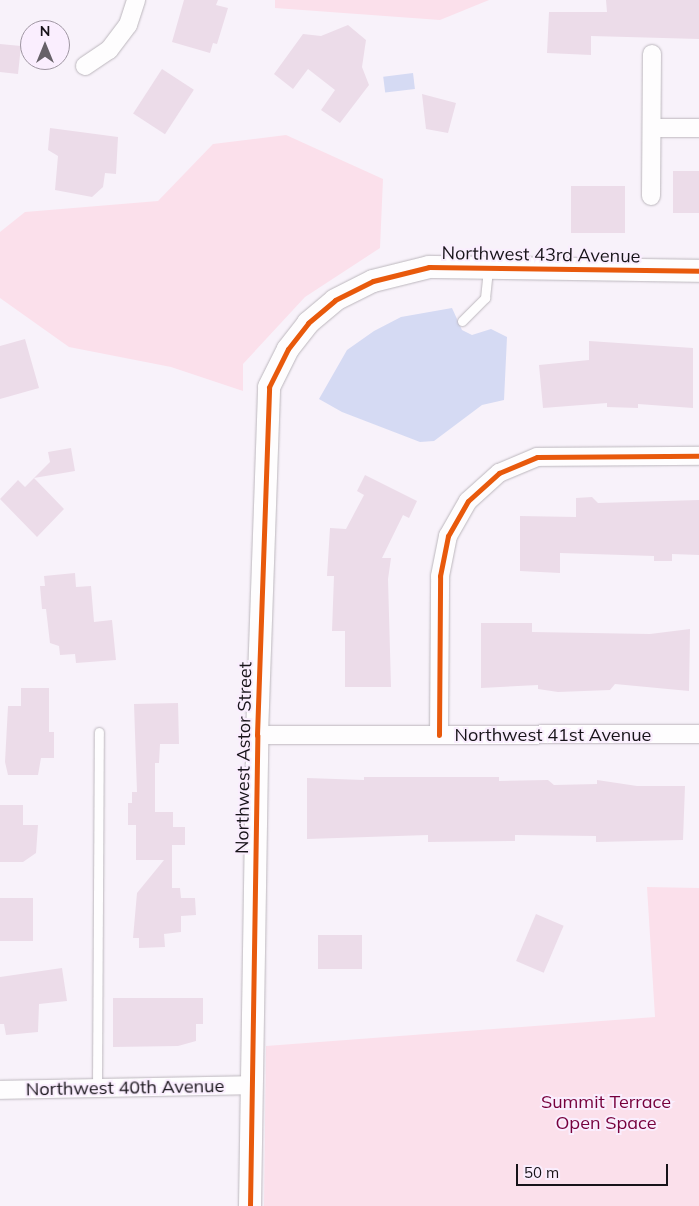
<!DOCTYPE html>
<style>
body{margin:0}
#map{position:relative;width:699px;height:1206px;overflow:hidden;background:#f8f2fa;font-family:Mulish,sans-serif}
div>[style]{position:absolute}
[style*='--x']{left:calc(var(--x)*1px);top:calc(var(--y)*1px);width:calc(var(--w)*1px);rotate:calc(var(--a)*1deg)}
.green>*{inset:0;background:#fbe0eb}
.water>*{inset:0;background:#d5daf3;transform-origin:0 0}
.building>*{inset:0;background:#ecdce9;transform-origin:0 0}
.roads{filter:drop-shadow(0 0 1px #bcb7bd) drop-shadow(0 0 1px #bcb7bd)}
.service>*{height:9px;margin:-4.5px;padding:0 4.5px;transform-origin:4.5px;border-radius:4.5px;background:#fefdfe}
.minor>*{height:18px;margin:-9px;padding:0 9px;transform-origin:9px;border-radius:9px;background:#fefdfe}
.tertiary>*{height:22px;margin:-11px;padding:0 11px;transform-origin:11px;border-radius:11px;background:#fefdfe}
.cycleway>*{height:5px;margin:-2.5px;padding:0 2.5px;transform-origin:2.5px;border-radius:2.5px;background:#e8590c}
span{translate:-50% -50%;white-space:nowrap;text-align:center;line-height:1.15;-webkit-text-stroke:4px #faeefe;paint-order:stroke}
.street-label{font-size:18px;color:#171319}
.park-label{font-size:18px;color:#76003c}
.north{position:absolute;left:20px;top:20px;width:50px;height:50px;box-sizing:border-box;background:#faeefe;border:1px solid #9f96a2;border-radius:50%;rotate:0deg;font-size:14px;font-weight:700;line-height:20px;text-align:center;color:#171319}
.north::after{content:'';display:block;margin:auto;width:18px;height:22px;background:#666168;clip-path:polygon(50% 0,100% 100%,50% 72%,0 100%)}
.scale{position:absolute;left:516px;top:1164px;width:152px;height:22px;box-sizing:border-box;border:2px solid #171319;border-top:0;padding-left:6px;font-size:15px;line-height:18px;white-space:nowrap;color:#171319;-webkit-text-stroke:4px #faeefe;paint-order:stroke}
</style>
<div id="map">
<div class="green">
<div style="clip-path:polygon(275px 0,489px 0,440px 20px,275px 8px)"></div>
<div style="clip-path:polygon(286px 135px,383px 179px,380px 248px,305px 297px,243px 364px,243px 391px,171px 367px,69px 347px,0 298px,0 232px,25px 212px,158px 201px,213px 144px)"></div>
<div style="clip-path:polygon(647px 887px,699px 888px,699px 1206px,264px 1206px,266px 1046px,655px 1017px)"></div>
</div>
<div class="water">
<div style="left:413px;top:73px;width:16px;height:30px;rotate:83deg"></div>
<div style="clip-path:polygon(452px 308px,462px 330px,472px 335px,491px 329px,507px 337px,504px 400px,482px 405px,434px 441px,420px 442px,342px 412px,319px 399px,347px 350px,374px 331px,401px 317px)"></div>
</div>
<div class="building">
<div style="clip-path:polygon(184px 0,218px 0,216px 5px,228px 8px,217px 44px,213px 43px,210px 53px,172px 42px)"></div>
<div style="clip-path:polygon(606px 0,699px 0,699px 39px,591px 36px,591px 55px,547px 53px,549px 12px,607px 12px)"></div>
<div style="clip-path:polygon(348px 25px,366px 40px,362px 67px,369px 85px,340px 123px,321px 110px,335px 90px,308px 69px,293px 89px,274px 74px,303px 34px,321px 36px)"></div>
<div style="clip-path:polygon(0 44px,21px 46px,18px 74px,0 72px)"></div>
<div style="left:162px;top:69px;width:38px;height:53px;rotate:33deg"></div>
<div style="clip-path:polygon(422px 94px,456px 103px,448px 133px,426px 129px)"></div>
<div style="clip-path:polygon(50px 128px,118px 137px,116px 174px,105px 173px,103px 187px,92px 197px,55px 190px,58px 156px,48px 150px)"></div>
<div style="left:673px;top:171px;width:26px;height:42px"></div>
<div style="left:571px;top:186px;width:54px;height:47px"></div>
<div style="clip-path:polygon(25px 339px,39px 388px,0 399px,0 346px)"></div>
<div style="clip-path:polygon(589px 341px,693px 348px,693px 408px,638px 404px,638px 408px,607px 407px,607px 403px,543px 408px,539px 365px,589px 360px)"></div>
<div style="clip-path:polygon(71px 448px,75px 471px,34px 478px,50px 462px,48px 452px)"></div>
<div style="clip-path:polygon(365px 475px,417px 501px,409px 518px,403px 515px,382px 558px,391px 558px,388px 579px,391px 687px,345px 687px,345px 631px,332px 631px,334px 576px,327px 576px,330px 528px,346px 529px,364px 495px,357px 491px)"></div>
<div style="clip-path:polygon(34px 478px,64px 509px,37px 537px,0 499px,18px 480px,25px 487px)"></div>
<div style="clip-path:polygon(592px 497px,598px 503px,699px 500px,699px 555px,672px 554px,672px 561px,654px 561px,654px 556px,560px 553px,560px 573px,520px 571px,520px 516px,576px 517px,576px 498px)"></div>
<div style="clip-path:polygon(75px 573px,76px 587px,91px 586px,94px 622px,112px 620px,116px 660px,76px 663px,75px 654px,60px 655px,59px 646px,50px 643px,46px 609px,42px 609px,40px 586px,45px 586px,44px 576px)"></div>
<div style="clip-path:polygon(481px 623px,532px 623px,532px 632px,650px 634px,690px 629px,689px 691px,615px 684px,610px 690px,558px 692px,538px 689px,538px 685px,481px 688px)"></div>
<div style="clip-path:polygon(21px 688px,49px 688px,49px 732px,54px 732px,54px 758px,41px 758px,38px 775px,8px 775px,5px 762px,8px 706px,21px 706px)"></div>
<div style="clip-path:polygon(178px 703px,179px 744px,160px 744px,159px 763px,155px 763px,155px 812px,173px 812px,173px 827px,185px 827px,185px 845px,172px 845px,172px 888px,180px 888px,181px 898px,195px 898px,196px 915px,181px 916px,181px 932px,164px 934px,165px 947px,139px 948px,139px 938px,133px 938px,137px 893px,164px 860px,136px 860px,136px 825px,128px 825px,128px 803px,132px 803px,132px 792px,137px 792px,134px 704px)"></div>
<div style="clip-path:polygon(364px 777px,499px 777px,499px 781px,548px 780px,554px 785px,597px 784px,597px 780px,637px 786px,685px 786px,683px 840px,596px 842px,596px 836px,515px 835px,515px 841px,428px 842px,428px 835px,307px 839px,307px 778px,364px 780px)"></div>
<div style="clip-path:polygon(0 805px,23px 805px,23px 825px,38px 825px,36px 853px,23px 862px,0 862px)"></div>
<div style="left:0;top:898px;width:33px;height:43px"></div>
<div style="left:536px;top:914px;width:30px;height:51px;rotate:23deg"></div>
<div style="left:318px;top:935px;width:44px;height:34px"></div>
<div style="clip-path:polygon(62px 968px,67px 1001px,39px 1004px,38px 1032px,6px 1035px,4px 1024px,0 1024px,0 977px)"></div>
<div style="clip-path:polygon(113px 998px,203px 998px,203px 1024px,196px 1024px,196px 1041px,178px 1046px,113px 1047px)"></div>
</div>
<div class="roads">
<div class="service">
<div style="--x:462;--y:321;--w:33;--a:-45"></div>
<div style="--x:485;--y:298;--w:30;--a:-84"></div>
<div style="--x:97;--y:1088;--w:356;--a:-89.7"></div>
</div>
<div class="minor">
<div style="--x:85;--y:66;--w:29;--a:-34"></div>
<div style="--x:109;--y:50;--w:31;--a:-53"></div>
<div style="--x:128;--y:25;--w:26;--a:-72"></div>
<div style="--x:652;--y:128;--w:47;--a:0"></div>
<div style="--x:651;--y:196;--w:142;--a:-89.6"></div>
<div style="--x:257;--y:735;--w:442;--a:-0.1"></div>
<div style="--x:439;--y:735;--w:159;--a:-89.6"></div>
<div style="--x:440;--y:576;--w:41;--a:-78.7"></div>
<div style="--x:448;--y:536;--w:40;--a:-60.3"></div>
<div style="--x:468;--y:501;--w:42;--a:-42.1"></div>
<div style="--x:499;--y:473;--w:41;--a:-22.8"></div>
<div style="--x:537;--y:457;--w:162;--a:-0.4"></div>
<div style="--x:0;--y:1090;--w:251;--a:-1.1"></div>
</div>
<div class="tertiary">
<div style="--x:250;--y:1206;--w:471;--a:-89.1"></div>
<div style="--x:257;--y:735;--w:348;--a:-88"></div>
<div style="--x:269;--y:387;--w:42;--a:-63.4"></div>
<div style="--x:288;--y:349;--w:33;--a:-52"></div>
<div style="--x:308;--y:323;--w:35;--a:-40"></div>
<div style="--x:335;--y:300;--w:42;--a:-26.6"></div>
<div style="--x:373;--y:281;--w:58;--a:-14"></div>
<div style="--x:429;--y:267;--w:270;--a:0.8"></div>
</div>
</div>
<div class="cycleway">
<div style="--x:439;--y:735;--w:159;--a:-89.6"></div>
<div style="--x:440;--y:576;--w:41;--a:-78.7"></div>
<div style="--x:448;--y:536;--w:40;--a:-60.3"></div>
<div style="--x:468;--y:501;--w:42;--a:-42.1"></div>
<div style="--x:499;--y:473;--w:41;--a:-22.8"></div>
<div style="--x:537;--y:457;--w:162;--a:-0.4"></div>
<div style="--x:250;--y:1206;--w:471;--a:-89.1"></div>
<div style="--x:257;--y:735;--w:348;--a:-88"></div>
<div style="--x:269;--y:387;--w:42;--a:-63.4"></div>
<div style="--x:288;--y:349;--w:33;--a:-52"></div>
<div style="--x:308;--y:323;--w:35;--a:-40"></div>
<div style="--x:335;--y:300;--w:42;--a:-26.6"></div>
<div style="--x:373;--y:281;--w:58;--a:-14"></div>
<div style="--x:429;--y:267;--w:270;--a:0.8"></div>
</div>
<div class="street-label">
<span style="left:541px;top:255px;rotate:1deg">Northwest 43rd Avenue</span>
<span style="left:553px;top:735px">Northwest 41st Avenue</span>
<span style="left:244px;top:758px;rotate:-89deg">Northwest Astor Street</span>
<span style="left:125px;top:1088px;rotate:-1deg">Northwest 40th Avenue</span>
</div>
<div class="park-label">
<span style="left:606px;top:1113px">Summit Terrace<br>Open Space</span>
</div>
<div class="north">N</div>
<div class="scale">50 m</div>
</div>
